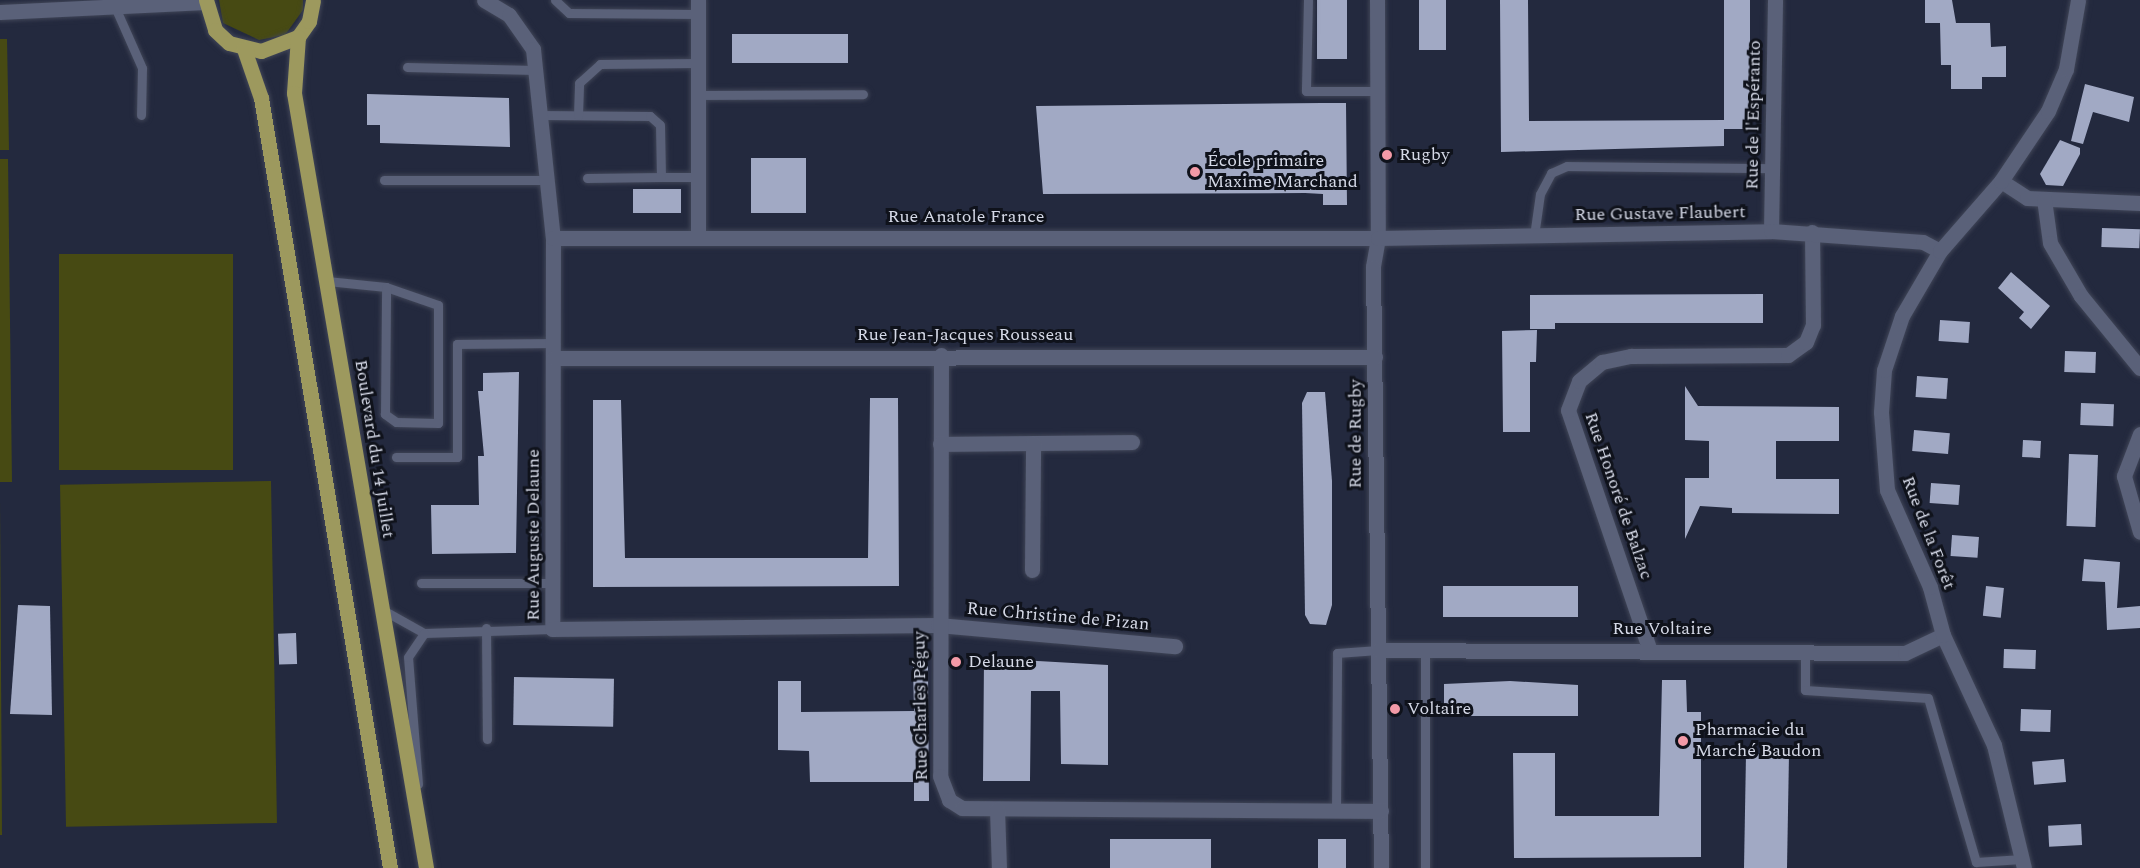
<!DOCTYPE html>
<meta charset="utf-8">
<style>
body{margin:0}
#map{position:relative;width:2140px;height:868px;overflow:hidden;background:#23293e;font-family:Spectral,serif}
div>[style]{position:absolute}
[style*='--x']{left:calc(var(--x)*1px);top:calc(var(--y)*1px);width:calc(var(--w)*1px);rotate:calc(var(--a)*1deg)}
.green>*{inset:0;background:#474a13;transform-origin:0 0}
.building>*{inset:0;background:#a1a9c4;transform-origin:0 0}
.roads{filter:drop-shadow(0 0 2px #404557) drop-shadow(0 0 2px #404557)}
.service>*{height:9px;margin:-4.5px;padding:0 4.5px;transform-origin:4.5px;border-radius:4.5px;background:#5a6179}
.minor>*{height:15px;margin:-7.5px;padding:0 7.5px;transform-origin:7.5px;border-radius:7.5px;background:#5a6179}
.tertiary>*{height:15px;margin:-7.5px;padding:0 7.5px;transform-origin:7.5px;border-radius:7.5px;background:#5a6179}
.primary>*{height:15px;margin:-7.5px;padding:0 7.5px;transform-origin:7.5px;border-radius:7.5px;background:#9d995e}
.dots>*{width:16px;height:16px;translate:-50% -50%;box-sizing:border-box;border:3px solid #0f121b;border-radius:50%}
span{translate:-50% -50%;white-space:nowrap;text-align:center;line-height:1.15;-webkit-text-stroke:6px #0f121b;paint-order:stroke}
.street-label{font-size:18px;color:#d5d9e7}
.poi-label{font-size:18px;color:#d5d9e7}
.left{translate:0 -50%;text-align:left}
</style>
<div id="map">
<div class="green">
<div style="clip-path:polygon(219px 0,303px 0,303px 10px,285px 35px,259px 40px,223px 23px)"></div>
<div style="clip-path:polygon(0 39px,7px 39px,9px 150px,0 150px)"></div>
<div style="clip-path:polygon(0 159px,8px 159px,12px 482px,0 482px)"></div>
<div style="left:59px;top:254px;width:174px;height:216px"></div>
<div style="left:271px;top:481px;width:342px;height:211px;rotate:89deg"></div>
<div style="clip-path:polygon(0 497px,2px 835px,0 835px)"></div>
</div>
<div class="building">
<div style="left:1317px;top:0;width:30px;height:59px"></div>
<div style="left:1419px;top:0;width:27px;height:50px"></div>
<div style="clip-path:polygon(1500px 0,1528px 0,1529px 121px,1724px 120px,1724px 146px,1501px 152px)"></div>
<div style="left:1724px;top:0;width:26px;height:129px"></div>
<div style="clip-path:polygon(1925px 0,1952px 0,1956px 23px,1990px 23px,1991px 47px,2006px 46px,2006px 77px,1982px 77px,1982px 89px,1951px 89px,1951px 65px,1941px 65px,1940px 23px,1925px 23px)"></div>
<div style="left:732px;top:34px;width:116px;height:29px"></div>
<div style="clip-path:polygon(2085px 84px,2134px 97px,2129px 122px,2093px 112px,2083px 144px,2071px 141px)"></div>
<div style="clip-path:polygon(367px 94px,509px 98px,510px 147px,380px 143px,380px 125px,367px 125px)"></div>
<div style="clip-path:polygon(1322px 103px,1346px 103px,1347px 205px,1323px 205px,1323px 194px,1305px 193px,1043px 194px,1036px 106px)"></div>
<div style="clip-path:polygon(2060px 140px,2080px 148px,2080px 154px,2063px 186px,2046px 185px,2040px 174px)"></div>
<div style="left:751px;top:158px;width:55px;height:55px"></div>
<div style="left:633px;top:189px;width:48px;height:24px"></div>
<div style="left:2102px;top:228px;width:38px;height:19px;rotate:2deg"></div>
<div style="clip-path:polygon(2011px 272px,2050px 306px,2031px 329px,2019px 318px,2024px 312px,1998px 288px)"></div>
<div style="clip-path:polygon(1763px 294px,1763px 323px,1555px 323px,1555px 329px,1530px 329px,1530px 295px)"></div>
<div style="left:1940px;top:320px;width:30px;height:21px;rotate:4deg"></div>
<div style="clip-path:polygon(1537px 330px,1536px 362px,1530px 362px,1530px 432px,1503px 432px,1502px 331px)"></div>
<div style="left:2065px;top:351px;width:31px;height:21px;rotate:2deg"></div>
<div style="clip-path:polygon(519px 372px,516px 553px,432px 554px,431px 505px,479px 505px,478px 456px,484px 456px,478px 391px,483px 391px,483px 373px)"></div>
<div style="left:1917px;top:376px;width:31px;height:21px;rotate:4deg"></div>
<div style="clip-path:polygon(1685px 386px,1698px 406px,1839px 407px,1839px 441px,1776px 441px,1776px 479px,1839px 479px,1839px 514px,1732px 513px,1732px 508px,1700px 506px,1685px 539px,1685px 478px,1709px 478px,1709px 441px,1685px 440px)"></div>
<div style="clip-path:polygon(1307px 392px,1325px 392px,1332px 481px,1332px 605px,1326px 625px,1310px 624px,1305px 615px,1302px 403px)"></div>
<div style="clip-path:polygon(870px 398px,898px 398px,899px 586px,593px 587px,593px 400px,621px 400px,625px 558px,868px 558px)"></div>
<div style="left:2081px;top:403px;width:33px;height:22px;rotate:2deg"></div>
<div style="left:1914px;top:430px;width:36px;height:21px;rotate:5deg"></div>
<div style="left:2023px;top:440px;width:18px;height:17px;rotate:3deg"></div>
<div style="left:2069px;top:454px;width:29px;height:72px;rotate:2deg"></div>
<div style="left:1931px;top:483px;width:29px;height:20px;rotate:4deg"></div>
<div style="left:1952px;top:535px;width:27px;height:21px;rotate:4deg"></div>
<div style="clip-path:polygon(2084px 559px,2120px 562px,2117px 608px,2140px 606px,2140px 628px,2107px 630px,2105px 582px,2082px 581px)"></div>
<div style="left:1443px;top:586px;width:135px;height:31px"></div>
<div style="left:1986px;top:586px;width:18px;height:30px;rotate:6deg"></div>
<div style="clip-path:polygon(18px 605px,50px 606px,52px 715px,10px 714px)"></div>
<div style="left:296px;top:633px;width:31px;height:18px;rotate:88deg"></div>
<div style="left:2004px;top:649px;width:32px;height:19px;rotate:2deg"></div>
<div style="clip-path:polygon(984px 658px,1108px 665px,1108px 765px,1061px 764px,1060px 691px,1031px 691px,1030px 781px,983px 781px)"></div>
<div style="clip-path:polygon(928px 666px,929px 801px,914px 801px,914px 782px,810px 782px,809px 751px,778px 750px,778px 681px,801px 681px,801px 712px,914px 711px,913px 667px)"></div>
<div style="left:514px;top:677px;width:100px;height:48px;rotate:1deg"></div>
<div style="clip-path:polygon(1662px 680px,1686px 680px,1687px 712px,1701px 712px,1701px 857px,1514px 858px,1513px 753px,1555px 753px,1555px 816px,1659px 816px)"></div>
<div style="clip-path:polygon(1510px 681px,1578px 685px,1578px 716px,1444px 716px,1444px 684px)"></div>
<div style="left:2021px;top:709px;width:30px;height:22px;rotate:2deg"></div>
<div style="left:1746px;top:754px;width:43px;height:114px;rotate:1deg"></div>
<div style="left:2064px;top:759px;width:23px;height:32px;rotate:85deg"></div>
<div style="left:2081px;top:824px;width:21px;height:33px;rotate:87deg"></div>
<div style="left:1110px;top:839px;width:101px;height:29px"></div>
<div style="left:1318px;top:839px;width:28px;height:29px"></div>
</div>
<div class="roads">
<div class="service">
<div style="--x:555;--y:0;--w:19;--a:43"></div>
<div style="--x:569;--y:13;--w:129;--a:0.4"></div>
<div style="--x:1308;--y:0;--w:91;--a:91.3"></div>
<div style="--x:1306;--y:91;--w:71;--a:0"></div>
<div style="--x:115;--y:7;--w:67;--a:66.1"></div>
<div style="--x:142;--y:68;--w:47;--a:91.2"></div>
<div style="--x:407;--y:67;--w:128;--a:1.3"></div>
<div style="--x:697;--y:95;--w:166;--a:-0.3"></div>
<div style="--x:540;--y:115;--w:110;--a:0.5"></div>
<div style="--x:650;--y:116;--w:13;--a:42"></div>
<div style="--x:660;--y:125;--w:52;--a:88.9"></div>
<div style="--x:661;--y:177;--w:36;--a:0"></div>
<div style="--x:578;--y:115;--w:32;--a:-88"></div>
<div style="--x:579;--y:83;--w:28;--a:-42"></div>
<div style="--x:600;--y:64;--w:97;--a:-0.6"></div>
<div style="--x:587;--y:178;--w:74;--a:-0.8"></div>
<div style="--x:384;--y:180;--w:163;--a:0"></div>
<div style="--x:1534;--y:236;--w:42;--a:-81.9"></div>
<div style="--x:1540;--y:194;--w:24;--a:-62"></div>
<div style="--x:1551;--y:173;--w:17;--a:-24"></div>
<div style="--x:1567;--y:166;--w:205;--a:0.6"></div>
<div style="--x:327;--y:281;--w:59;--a:5.8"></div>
<div style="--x:386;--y:287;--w:55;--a:19.1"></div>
<div style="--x:438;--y:305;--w:118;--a:90"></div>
<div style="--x:438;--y:423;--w:42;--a:-178.6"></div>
<div style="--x:396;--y:422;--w:14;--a:-144"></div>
<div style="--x:385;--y:414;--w:127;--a:-89.5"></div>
<div style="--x:396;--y:457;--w:61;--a:0"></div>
<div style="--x:457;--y:457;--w:113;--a:-90"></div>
<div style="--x:457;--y:344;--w:97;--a:-0.6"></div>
<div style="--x:421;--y:583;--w:131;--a:0"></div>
<div style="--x:381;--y:609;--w:49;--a:29.2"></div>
<div style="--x:424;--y:633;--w:128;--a:-1.8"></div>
<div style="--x:486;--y:628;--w:111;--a:89.5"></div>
<div style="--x:1425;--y:649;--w:219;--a:90"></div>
<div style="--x:1805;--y:649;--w:41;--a:90"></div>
<div style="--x:1805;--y:690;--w:123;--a:3.7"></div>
<div style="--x:1928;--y:698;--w:171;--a:73.7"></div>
<div style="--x:1976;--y:862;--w:46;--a:-3.7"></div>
<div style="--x:418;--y:784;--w:127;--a:-94.5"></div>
<div style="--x:408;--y:657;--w:29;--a:-56"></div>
<div style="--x:1336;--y:811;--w:158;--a:-89.6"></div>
<div style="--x:1337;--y:653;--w:41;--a:-4.2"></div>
</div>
<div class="minor">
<div style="--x:1377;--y:0;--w:238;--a:89.8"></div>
<div style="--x:1378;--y:238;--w:29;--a:100"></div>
<div style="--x:1373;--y:267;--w:601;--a:89.24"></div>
<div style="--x:0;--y:12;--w:206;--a:-2.8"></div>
<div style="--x:2001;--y:181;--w:31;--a:33"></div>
<div style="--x:2027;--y:198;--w:113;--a:2.5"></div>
<div style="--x:2044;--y:199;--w:44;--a:82.2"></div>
<div style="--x:2050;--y:243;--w:61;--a:59.7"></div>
<div style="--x:2081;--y:296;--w:93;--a:50.7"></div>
<div style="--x:1771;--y:231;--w:231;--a:-89"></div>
<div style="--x:698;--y:235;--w:235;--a:-90"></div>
<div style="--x:553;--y:238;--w:391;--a:90.1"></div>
<div style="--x:552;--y:629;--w:386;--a:-0.6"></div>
<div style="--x:938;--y:625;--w:238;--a:5.1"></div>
<div style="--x:941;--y:355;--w:421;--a:90.1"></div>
<div style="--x:940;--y:776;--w:26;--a:69"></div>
<div style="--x:949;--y:800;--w:15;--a:32"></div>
<div style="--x:962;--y:808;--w:419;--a:0.4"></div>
<div style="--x:554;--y:358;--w:821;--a:-0.07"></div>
<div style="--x:2140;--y:434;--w:45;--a:110.9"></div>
<div style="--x:2124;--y:476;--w:58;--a:74.1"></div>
<div style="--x:940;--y:444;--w:192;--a:-0.6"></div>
<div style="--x:1032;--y:570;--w:127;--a:-89.5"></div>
<div style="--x:1649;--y:648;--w:251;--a:-108.8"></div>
<div style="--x:1568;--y:410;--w:31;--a:-69"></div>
<div style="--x:1579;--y:381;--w:30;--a:-40"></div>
<div style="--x:1602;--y:362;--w:30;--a:-12"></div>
<div style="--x:1631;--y:356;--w:157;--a:-0.4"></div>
<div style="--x:1788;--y:355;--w:22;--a:-36"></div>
<div style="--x:1806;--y:342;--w:18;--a:-68"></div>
<div style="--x:1813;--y:325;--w:93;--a:-90.6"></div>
<div style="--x:1378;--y:650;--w:527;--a:0.33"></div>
<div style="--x:1905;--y:653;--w:42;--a:-25.3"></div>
<div style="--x:997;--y:809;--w:59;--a:88.1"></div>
</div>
<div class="tertiary">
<div style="--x:484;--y:0;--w:29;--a:31"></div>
<div style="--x:509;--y:15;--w:42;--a:54.8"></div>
<div style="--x:533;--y:49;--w:190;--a:84"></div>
<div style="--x:553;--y:238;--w:825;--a:0"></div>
<div style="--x:1378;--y:238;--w:393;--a:-1"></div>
<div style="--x:1771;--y:231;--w:152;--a:4.1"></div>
<div style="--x:1923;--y:242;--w:19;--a:28"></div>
<div style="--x:2024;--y:868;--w:127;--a:-103.7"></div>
<div style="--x:1994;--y:745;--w:121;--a:-114.9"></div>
<div style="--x:1943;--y:635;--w:50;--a:-105.2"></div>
<div style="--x:1930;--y:587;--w:106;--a:-113.9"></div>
<div style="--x:1887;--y:490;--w:78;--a:-94.4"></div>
<div style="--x:1881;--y:412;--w:42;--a:-85.9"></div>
<div style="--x:1884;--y:370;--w:57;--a:-71.6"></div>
<div style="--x:1902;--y:316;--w:75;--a:-59.7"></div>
<div style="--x:1940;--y:251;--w:93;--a:-48.9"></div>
<div style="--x:2001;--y:181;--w:84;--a:-56.1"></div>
<div style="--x:2048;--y:111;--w:46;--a:-66.8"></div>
<div style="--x:2066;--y:69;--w:70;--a:-80.1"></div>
</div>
<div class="primary">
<div style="--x:206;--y:0;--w:31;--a:73"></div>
<div style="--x:215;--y:30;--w:19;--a:43"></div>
<div style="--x:229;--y:43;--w:33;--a:14"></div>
<div style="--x:261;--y:51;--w:40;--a:-21"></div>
<div style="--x:298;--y:37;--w:19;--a:-55"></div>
<div style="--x:309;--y:21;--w:21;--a:-79"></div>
<div style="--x:298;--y:37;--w:56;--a:94.1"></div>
<div style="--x:294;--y:93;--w:786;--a:80.33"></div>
<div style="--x:244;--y:49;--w:52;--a:70.9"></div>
<div style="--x:261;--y:98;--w:781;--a:80.49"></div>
</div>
</div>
<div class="dots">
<div style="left:1387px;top:155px;background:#f39aa7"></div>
<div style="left:1195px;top:172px;background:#f39aa7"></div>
<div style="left:956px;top:662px;background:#f39aa7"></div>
<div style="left:1395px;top:709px;background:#f39aa7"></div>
<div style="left:1683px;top:741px;background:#f39aa7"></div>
</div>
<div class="street-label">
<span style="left:1754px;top:115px;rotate:-89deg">Rue de l'Espéranto</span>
<span style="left:1660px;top:214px;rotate:-1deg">Rue Gustave Flaubert</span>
<span style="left:966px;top:217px">Rue Anatole France</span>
<span style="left:965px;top:335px">Rue Jean-Jacques Rousseau</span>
<span style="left:1356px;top:434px;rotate:-90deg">Rue de Rugby</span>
<span style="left:374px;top:449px;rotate:81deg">Boulevard du 14 Juillet</span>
<span style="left:1618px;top:496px;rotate:71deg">Rue Honoré de Balzac</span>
<span style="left:1928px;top:533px;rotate:69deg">Rue de la Forêt</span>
<span style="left:534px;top:535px;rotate:-90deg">Rue Auguste Delaune</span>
<span style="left:1058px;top:617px;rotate:5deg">Rue Christine de Pizan</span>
<span style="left:1662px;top:629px">Rue Voltaire</span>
<span style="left:921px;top:706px;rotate:-91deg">Rue Charles Péguy</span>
</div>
<div class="poi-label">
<span class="left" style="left:1399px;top:155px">Rugby</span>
<span class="left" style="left:1207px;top:172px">École primaire<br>Maxime Marchand</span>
<span class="left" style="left:968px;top:662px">Delaune</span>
<span class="left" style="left:1407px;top:709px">Voltaire</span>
<span class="left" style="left:1695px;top:741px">Pharmacie du<br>Marché Baudon</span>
</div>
</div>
